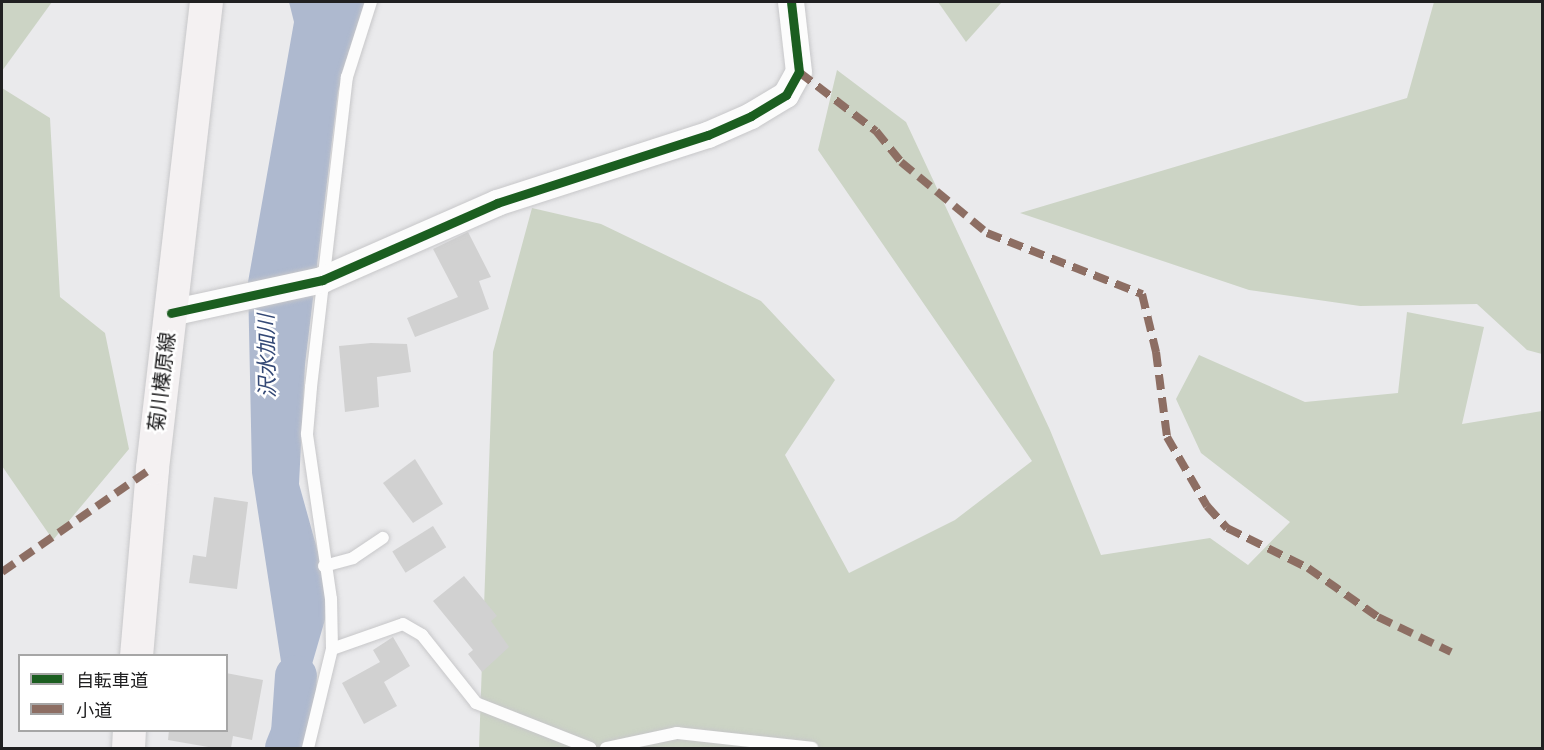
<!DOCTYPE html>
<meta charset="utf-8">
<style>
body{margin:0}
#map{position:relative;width:1544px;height:750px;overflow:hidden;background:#eaeaec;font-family:"Sofia Sans Condensed","Noto Sans JP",sans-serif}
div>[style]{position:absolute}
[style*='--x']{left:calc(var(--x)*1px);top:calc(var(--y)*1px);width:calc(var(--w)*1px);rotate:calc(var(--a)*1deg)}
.green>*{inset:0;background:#ccd4c5}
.water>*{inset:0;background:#aeb9cf}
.river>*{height:42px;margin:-21px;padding:0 21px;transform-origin:21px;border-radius:21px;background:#aeb9cf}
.building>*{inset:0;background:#d1d1d1;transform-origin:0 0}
.roads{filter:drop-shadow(0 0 2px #c7c7c9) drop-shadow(0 0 2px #c7c7c9)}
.lane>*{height:12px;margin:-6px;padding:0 6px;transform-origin:6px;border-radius:6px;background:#fcfcfc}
.street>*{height:26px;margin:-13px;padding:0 13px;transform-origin:13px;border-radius:13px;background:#fcfcfc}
.secondary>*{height:33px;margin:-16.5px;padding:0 16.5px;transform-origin:16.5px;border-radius:16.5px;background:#f4f1f2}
.quiet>*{height:8px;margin-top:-4px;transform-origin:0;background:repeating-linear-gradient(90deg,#8d6e63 0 15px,transparent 0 23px)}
.cycleway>*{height:9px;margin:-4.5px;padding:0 4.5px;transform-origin:4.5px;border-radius:4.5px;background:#1b5e20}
span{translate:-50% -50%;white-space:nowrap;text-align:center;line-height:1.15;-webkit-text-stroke:5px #fff;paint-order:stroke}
.street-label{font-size:20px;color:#202021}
.water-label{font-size:21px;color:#344976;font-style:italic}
.frame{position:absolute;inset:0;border:3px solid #202021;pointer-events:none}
.legend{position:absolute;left:18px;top:654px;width:210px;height:78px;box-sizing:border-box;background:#fff;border:2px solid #a6a6a6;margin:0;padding:8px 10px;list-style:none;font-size:18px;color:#202021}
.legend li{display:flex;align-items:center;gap:12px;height:30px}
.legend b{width:30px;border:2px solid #a6a6a6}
</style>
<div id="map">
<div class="green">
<div style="clip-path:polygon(2px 2px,52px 2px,2px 71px)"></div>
<div style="clip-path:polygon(938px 2px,1002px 2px,966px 42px)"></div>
<div style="clip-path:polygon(1434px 2px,1542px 2px,1542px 354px,1527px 350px,1477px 304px,1360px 306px,1249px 290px,1020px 213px,1407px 98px)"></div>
<div style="clip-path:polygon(837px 70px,906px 122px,1050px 430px,1101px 555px,1210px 538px,1248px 565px,1290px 522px,1201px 453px,1176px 399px,1199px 355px,1305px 402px,1398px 393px,1407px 312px,1484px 327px,1462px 424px,1542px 411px,1542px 748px,479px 748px,493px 352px,532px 208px,601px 224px,761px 301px,835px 380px,785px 455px,849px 573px,955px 520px,1032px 461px,818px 150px)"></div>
<div style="clip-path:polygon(2px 88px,50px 118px,60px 297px,105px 333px,129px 449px,53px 540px,2px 466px)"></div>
</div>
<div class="water">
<div style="clip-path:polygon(289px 2px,373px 2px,338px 91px,305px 365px,299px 484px,331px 599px,292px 733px,252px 473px,248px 282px,294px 22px)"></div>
</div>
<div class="river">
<div style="--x:286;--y:748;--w:16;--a:-68"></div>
<div style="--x:292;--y:733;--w:57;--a:-86"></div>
</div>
<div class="building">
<div style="clip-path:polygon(468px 232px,491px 277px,479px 281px,489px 309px,415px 337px,407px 318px,458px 297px,433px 249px)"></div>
<div style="clip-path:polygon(371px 343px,407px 344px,411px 372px,377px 377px,379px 407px,345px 412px,339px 346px)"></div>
<div style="clip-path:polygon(415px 459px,443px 504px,413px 523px,383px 483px)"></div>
<div style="clip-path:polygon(214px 497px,248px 502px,237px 589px,189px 583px,193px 555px,206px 557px)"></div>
<div style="left:433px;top:526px;width:25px;height:48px;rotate:58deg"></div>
<div style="clip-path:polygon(464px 576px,497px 616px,491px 621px,509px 647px,482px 672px,468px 654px,473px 650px,433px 601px)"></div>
<div style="clip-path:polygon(393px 637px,410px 666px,384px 682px,397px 706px,364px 724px,342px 683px,380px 662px,373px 650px)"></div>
<div style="clip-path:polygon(226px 673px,263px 680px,252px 740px,233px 736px,231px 748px,214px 748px,168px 740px,169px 730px,226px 730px)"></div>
</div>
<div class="roads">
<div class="lane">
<div style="--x:324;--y:566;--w:30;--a:-15"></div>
<div style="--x:353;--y:558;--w:36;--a:-34"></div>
<div style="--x:332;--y:649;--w:75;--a:-19.4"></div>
<div style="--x:403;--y:624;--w:22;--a:30"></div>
<div style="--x:422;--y:635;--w:87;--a:51.5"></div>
<div style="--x:476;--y:703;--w:123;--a:21.5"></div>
<div style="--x:308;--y:748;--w:102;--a:-76.4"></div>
<div style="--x:332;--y:649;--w:50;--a:-91.1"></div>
<div style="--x:331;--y:599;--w:167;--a:-98.3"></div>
<div style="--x:307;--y:434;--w:47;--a:-85.1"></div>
<div style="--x:311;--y:387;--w:312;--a:-83.4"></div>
<div style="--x:347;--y:77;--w:79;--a:-72.3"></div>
<div style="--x:606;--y:748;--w:73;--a:-11.9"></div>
<div style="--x:677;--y:733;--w:136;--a:6.3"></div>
</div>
<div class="street">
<div style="--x:171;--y:313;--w:155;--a:-12.3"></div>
<div style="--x:322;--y:280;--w:191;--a:-23.7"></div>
<div style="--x:497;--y:203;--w:222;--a:-17.9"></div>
<div style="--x:708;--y:135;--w:47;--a:-23.8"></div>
<div style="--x:751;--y:116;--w:41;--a:-31"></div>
<div style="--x:786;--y:95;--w:26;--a:-61"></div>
<div style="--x:799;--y:72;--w:70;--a:-96.5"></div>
</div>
<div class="secondary">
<div style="--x:136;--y:656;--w:189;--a:-85.1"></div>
<div style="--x:152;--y:468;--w:469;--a:-83.4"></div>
<div style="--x:128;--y:748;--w:18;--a:-87"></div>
</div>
</div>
<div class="quiet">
<div style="--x:799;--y:72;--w:97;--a:37.5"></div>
<div style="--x:876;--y:131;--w:40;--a:51"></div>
<div style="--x:901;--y:162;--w:112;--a:39.5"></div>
<div style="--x:987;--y:233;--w:167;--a:21.5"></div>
<div style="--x:1142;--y:294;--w:60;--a:76.4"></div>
<div style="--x:1156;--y:352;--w:86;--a:82.6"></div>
<div style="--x:1167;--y:437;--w:80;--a:59.9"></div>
<div style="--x:1207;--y:506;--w:30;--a:48"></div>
<div style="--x:1227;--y:528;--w:90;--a:26.3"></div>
<div style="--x:1308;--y:568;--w:85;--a:35"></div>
<div style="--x:1378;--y:617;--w:81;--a:25.6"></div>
<div style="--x:2;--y:572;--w:183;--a:-34.7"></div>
</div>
<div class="cycleway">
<div style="--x:171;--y:313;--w:155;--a:-12.3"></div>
<div style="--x:322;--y:280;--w:191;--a:-23.7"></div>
<div style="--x:497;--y:203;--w:222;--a:-17.9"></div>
<div style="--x:708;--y:135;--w:47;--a:-23.8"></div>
<div style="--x:751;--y:116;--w:41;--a:-31"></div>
<div style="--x:786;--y:95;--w:26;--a:-61"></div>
<div style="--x:799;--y:72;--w:70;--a:-96.5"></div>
</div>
<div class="street-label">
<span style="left:163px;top:382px;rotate:-83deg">菊川榛原線</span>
</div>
<div class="water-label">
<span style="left:268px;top:356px;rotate:-91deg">沢水加川</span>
</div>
<div class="frame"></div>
<ul class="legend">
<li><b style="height:8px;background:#1b5e20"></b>自転車道</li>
<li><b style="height:8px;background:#8d6e63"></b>小道</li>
</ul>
</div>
